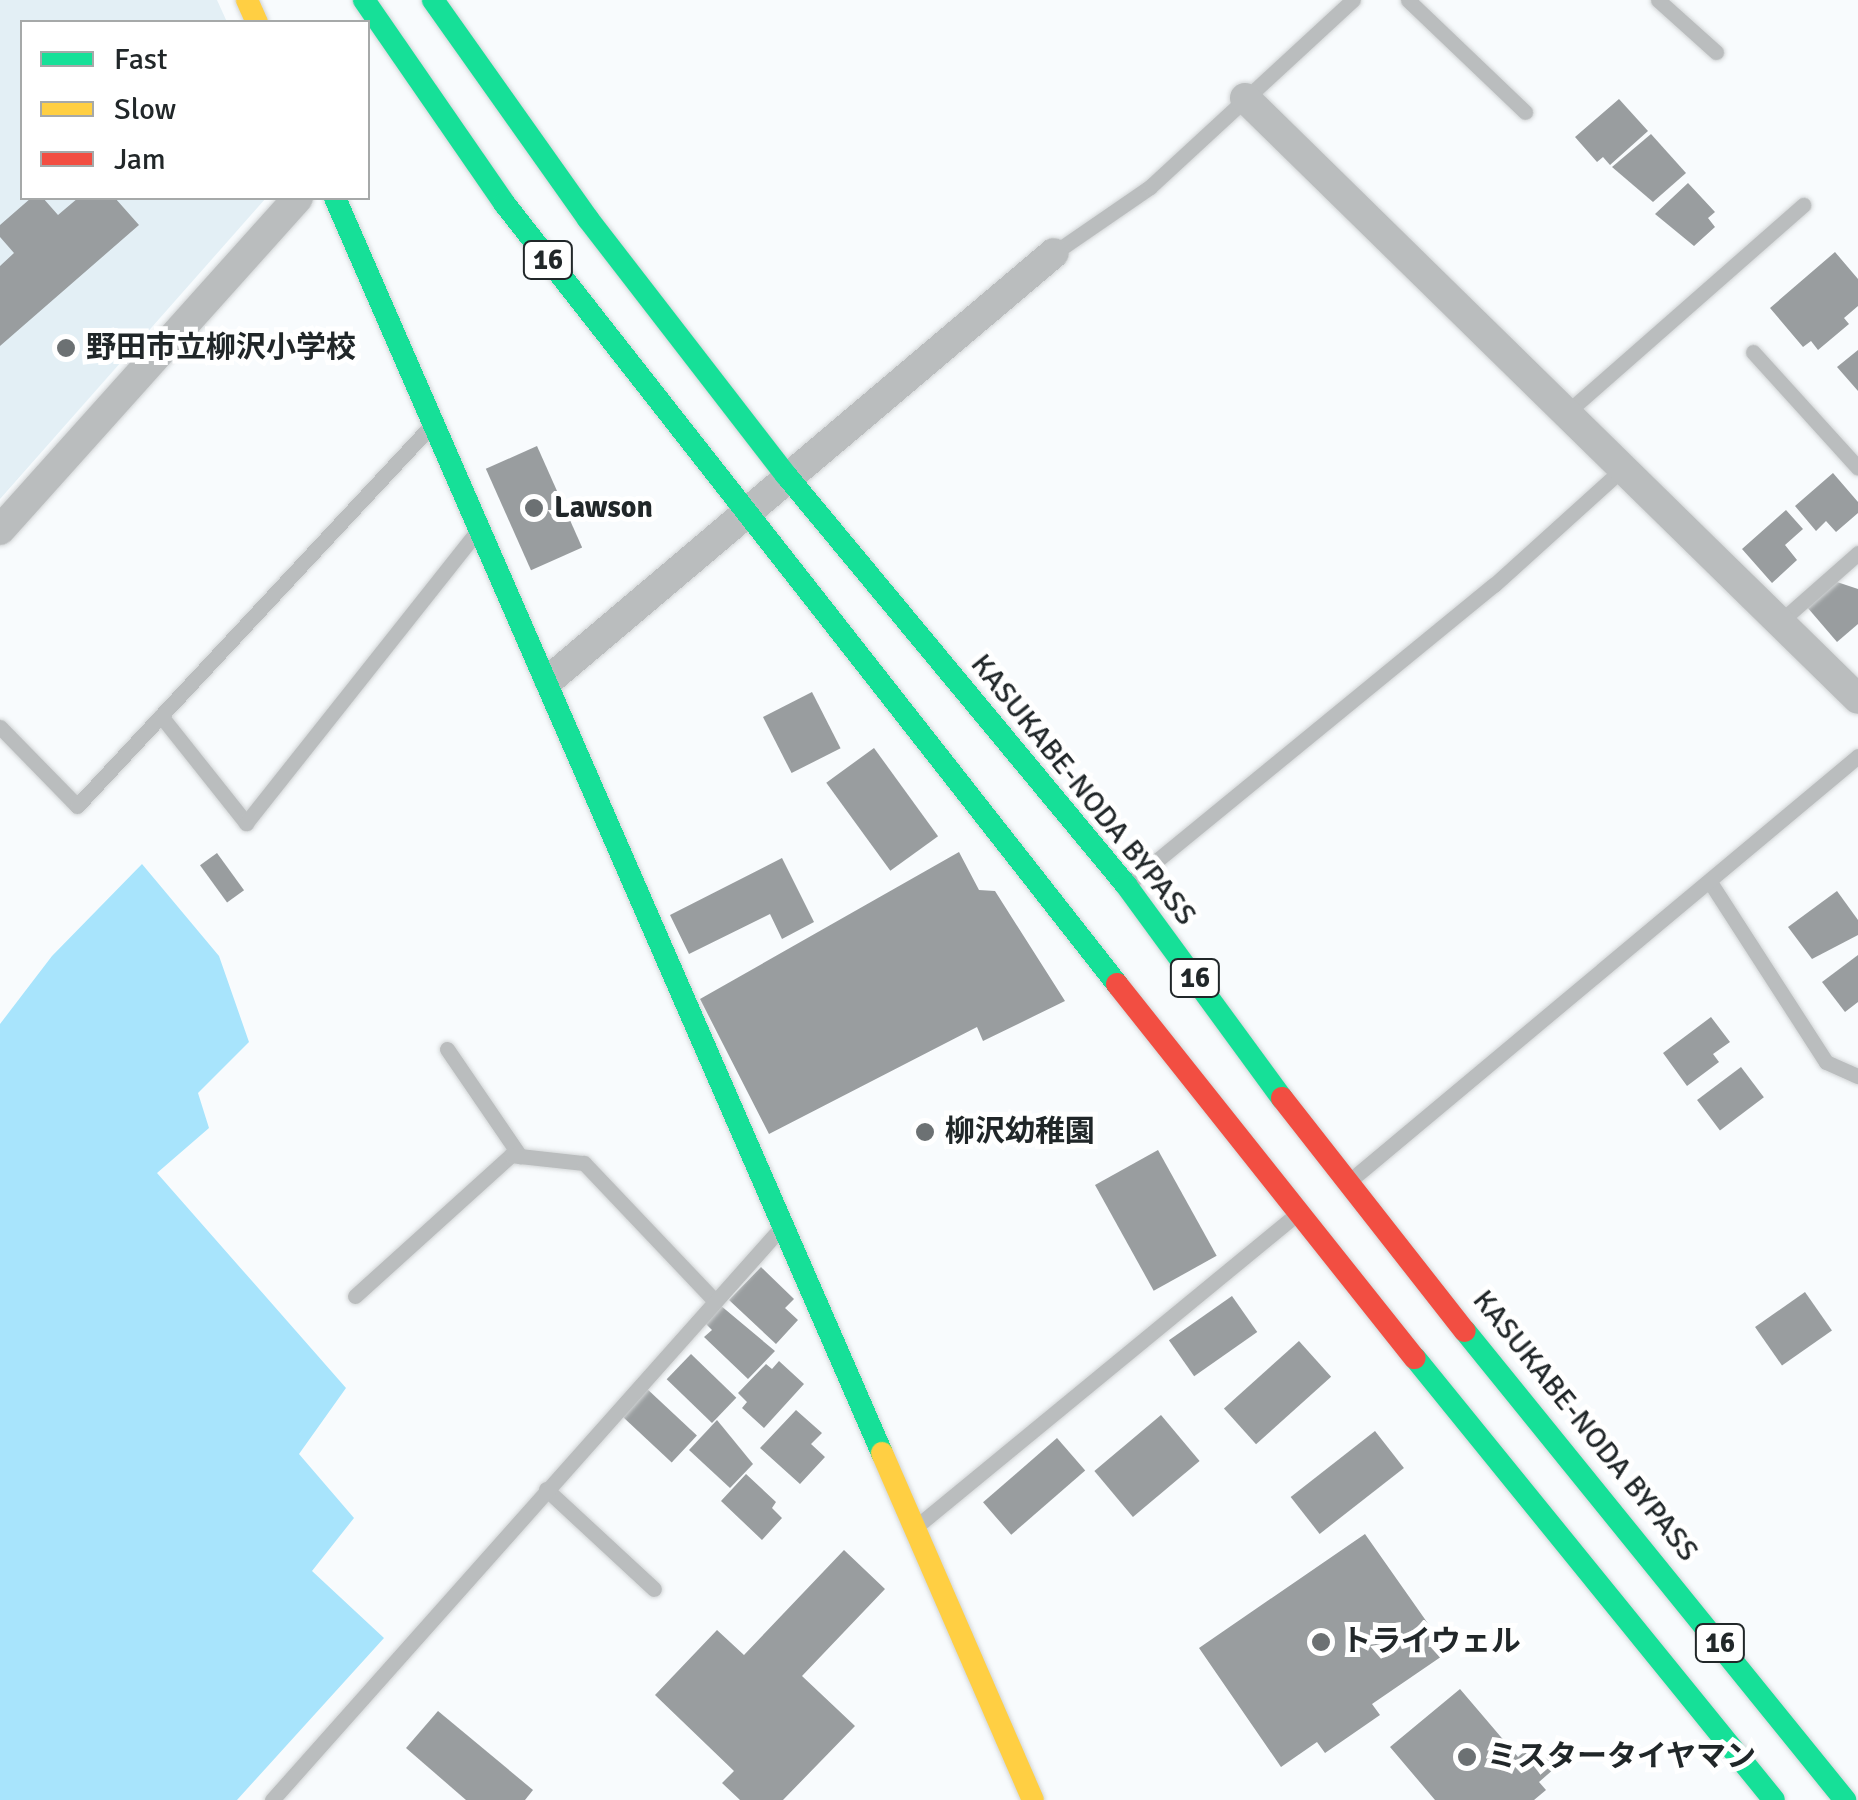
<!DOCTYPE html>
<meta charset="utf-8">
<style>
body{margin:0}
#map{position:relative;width:1858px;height:1800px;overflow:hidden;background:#f8fbfd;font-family:Signika,"Noto Sans JP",sans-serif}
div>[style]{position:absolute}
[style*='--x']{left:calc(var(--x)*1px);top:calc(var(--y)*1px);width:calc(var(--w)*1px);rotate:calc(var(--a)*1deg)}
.built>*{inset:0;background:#e3eff5}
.forest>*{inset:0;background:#a8e4fc}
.building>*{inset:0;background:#999d9f;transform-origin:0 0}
.roads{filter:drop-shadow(0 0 2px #d2d5d6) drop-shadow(0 0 2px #d2d5d6)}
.lane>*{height:15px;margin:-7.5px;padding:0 7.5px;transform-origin:7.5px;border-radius:7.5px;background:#babdbe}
.street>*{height:30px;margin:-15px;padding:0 15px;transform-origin:15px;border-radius:15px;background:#babdbe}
.fast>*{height:22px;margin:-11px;padding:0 11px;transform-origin:11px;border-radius:11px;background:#16e098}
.slow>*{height:22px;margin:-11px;padding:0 11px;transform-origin:11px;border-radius:11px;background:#ffcf43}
.jam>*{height:22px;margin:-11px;padding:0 11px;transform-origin:11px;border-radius:11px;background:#f24e42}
.dots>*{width:28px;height:28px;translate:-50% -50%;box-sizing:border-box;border:5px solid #fff;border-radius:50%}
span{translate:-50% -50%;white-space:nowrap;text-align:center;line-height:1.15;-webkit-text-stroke:10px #fff;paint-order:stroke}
.shield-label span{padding:2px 8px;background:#fff;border:2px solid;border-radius:8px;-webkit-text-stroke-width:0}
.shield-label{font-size:28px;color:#212729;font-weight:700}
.poi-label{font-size:30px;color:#212729;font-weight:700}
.left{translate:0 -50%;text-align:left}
.street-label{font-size:30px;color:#212729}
.legend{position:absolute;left:20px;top:20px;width:350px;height:180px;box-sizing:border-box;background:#fff;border:2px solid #a6a9a9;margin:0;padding:12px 18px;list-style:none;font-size:30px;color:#212729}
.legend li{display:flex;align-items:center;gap:20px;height:50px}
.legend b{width:50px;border:2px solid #a6a9a9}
</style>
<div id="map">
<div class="built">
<div style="clip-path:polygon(0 0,217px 0,227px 22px,22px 22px,22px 198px,266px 198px,0 499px)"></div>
</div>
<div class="forest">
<div style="clip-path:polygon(142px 864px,219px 956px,249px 1042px,198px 1093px,209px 1128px,157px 1173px,346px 1388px,299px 1454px,354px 1518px,312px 1571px,384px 1638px,237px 1800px,0 1800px,0 1024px,52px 956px)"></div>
</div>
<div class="building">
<div style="clip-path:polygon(1619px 99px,1648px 131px,1610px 165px,1603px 157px,1597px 162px,1575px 137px)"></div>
<div style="clip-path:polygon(1651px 134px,1686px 173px,1653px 202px,1612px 167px)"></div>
<div style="clip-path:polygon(1688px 183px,1715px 212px,1708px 218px,1715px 227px,1694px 246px,1655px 214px)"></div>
<div style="clip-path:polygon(31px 198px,43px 198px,58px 215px,78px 198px,115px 198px,139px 225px,0 346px,0 266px,14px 253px,0 237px,0 225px)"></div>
<div style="clip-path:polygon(1835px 252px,1858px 279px,1858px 306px,1844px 318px,1849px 324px,1818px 350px,1811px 341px,1803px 347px,1770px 308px)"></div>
<div style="clip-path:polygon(1858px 350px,1858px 391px,1837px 367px)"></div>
<div style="left:537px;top:446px;width:111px;height:56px;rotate:66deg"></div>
<div style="clip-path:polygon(1833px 473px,1858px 502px,1858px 513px,1836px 532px,1826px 521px,1816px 531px,1795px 506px)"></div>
<div style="clip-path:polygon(1786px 510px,1803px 529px,1785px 545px,1797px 560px,1772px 583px,1742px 549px)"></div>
<div style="clip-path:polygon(1837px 582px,1858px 589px,1858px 624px,1837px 642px,1807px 607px)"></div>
<div style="left:812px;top:692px;width:63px;height:55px;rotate:63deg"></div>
<div style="left:874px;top:748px;width:109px;height:59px;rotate:54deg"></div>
<div style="clip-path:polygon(959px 852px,979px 890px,995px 891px,1065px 1001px,983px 1041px,977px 1027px,769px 1134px,700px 999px)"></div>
<div style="left:217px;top:853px;width:46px;height:21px;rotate:54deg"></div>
<div style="clip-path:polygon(782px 858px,814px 922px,782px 939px,770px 914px,689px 954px,670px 915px)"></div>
<div style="clip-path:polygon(1837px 891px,1858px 920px,1858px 935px,1812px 959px,1788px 927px)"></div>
<div style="clip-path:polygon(1858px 955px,1858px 1002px,1845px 1012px,1822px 982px)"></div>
<div style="clip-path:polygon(1711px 1017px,1730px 1042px,1713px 1054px,1719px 1062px,1687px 1086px,1663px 1053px)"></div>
<div style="left:1741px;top:1067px;width:38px;height:55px;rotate:53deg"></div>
<div style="left:1158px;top:1150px;width:121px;height:72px;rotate:61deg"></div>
<div style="clip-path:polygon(761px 1267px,794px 1299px,785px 1308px,798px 1320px,776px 1344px,729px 1300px)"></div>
<div style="left:1805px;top:1292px;width:47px;height:61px;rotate:55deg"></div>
<div style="left:1232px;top:1296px;width:44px;height:77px;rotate:55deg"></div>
<div style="clip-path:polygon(720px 1305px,775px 1351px,748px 1379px,704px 1337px,712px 1330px,704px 1322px)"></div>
<div style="left:1299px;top:1341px;width:48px;height:101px;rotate:48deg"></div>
<div style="left:691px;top:1354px;width:63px;height:35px;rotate:44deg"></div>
<div style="clip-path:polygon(779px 1361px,804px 1384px,764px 1428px,742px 1408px,747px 1402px,738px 1393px,766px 1364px,772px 1369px)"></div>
<div style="left:645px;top:1387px;width:71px;height:37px;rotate:43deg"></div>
<div style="clip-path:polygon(796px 1410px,822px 1433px,811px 1444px,825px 1457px,800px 1484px,760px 1448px)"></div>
<div style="left:1161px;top:1415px;width:60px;height:87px;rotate:50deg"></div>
<div style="clip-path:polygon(717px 1420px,753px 1464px,730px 1488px,689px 1450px)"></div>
<div style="left:1375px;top:1431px;width:47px;height:107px;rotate:52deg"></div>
<div style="left:1057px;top:1438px;width:43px;height:98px;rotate:49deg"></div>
<div style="clip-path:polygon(746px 1474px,776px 1502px,772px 1508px,782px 1518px,762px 1540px,721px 1501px)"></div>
<div style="clip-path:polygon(1365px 1534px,1448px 1652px,1372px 1704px,1380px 1715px,1325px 1753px,1317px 1742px,1281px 1767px,1199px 1648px)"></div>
<div style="clip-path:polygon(844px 1550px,885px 1589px,802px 1676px,855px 1726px,783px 1800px,740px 1800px,722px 1783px,734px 1771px,655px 1695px,717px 1630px,744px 1655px)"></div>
<div style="clip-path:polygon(1460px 1689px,1518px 1757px,1534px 1743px,1555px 1768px,1539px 1782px,1546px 1790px,1534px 1800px,1435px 1800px,1390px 1747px)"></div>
<div style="clip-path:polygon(438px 1711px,533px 1790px,525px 1800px,466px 1800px,406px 1748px)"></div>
</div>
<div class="roads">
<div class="lane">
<div style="--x:1408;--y:0;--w:162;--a:43.7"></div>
<div style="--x:1658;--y:0;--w:78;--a:41.9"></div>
<div style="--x:1054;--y:253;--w:116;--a:-34.5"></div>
<div style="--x:1150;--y:187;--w:276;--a:-42.7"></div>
<div style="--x:1753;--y:352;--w:156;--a:47.8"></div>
<div style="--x:1563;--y:416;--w:320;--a:-41.3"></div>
<div style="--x:1781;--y:621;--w:103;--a:-41.4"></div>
<div style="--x:161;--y:716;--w:137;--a:51.5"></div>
<div style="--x:246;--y:823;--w:369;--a:-51.6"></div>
<div style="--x:0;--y:727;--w:110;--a:45.7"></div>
<div style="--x:77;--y:806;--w:517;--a:-47.04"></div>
<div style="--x:1133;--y:880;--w:466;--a:-39.3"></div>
<div style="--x:1494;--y:585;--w:170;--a:-42.1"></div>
<div style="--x:1710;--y:882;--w:214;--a:57.2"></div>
<div style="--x:1826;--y:1062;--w:35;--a:24"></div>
<div style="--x:447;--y:1049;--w:130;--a:55.7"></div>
<div style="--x:1353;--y:1178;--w:658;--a:-39.88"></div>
<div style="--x:355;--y:1296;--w:210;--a:-42.1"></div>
<div style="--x:511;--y:1155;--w:73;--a:6.3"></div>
<div style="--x:584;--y:1163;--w:190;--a:46.5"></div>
<div style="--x:546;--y:1489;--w:147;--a:42.8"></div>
<div style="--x:917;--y:1526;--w:482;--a:-39.4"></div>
<div style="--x:272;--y:1800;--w:761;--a:-48.35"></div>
</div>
<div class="street">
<div style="--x:1245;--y:98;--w:858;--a:44.43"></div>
<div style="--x:0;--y:530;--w:446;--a:-48.1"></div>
<div style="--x:549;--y:680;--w:661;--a:-40.22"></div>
</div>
<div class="fast">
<div style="--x:364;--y:0;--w:247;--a:55.4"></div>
<div style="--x:504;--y:203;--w:993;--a:51.87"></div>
<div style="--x:433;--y:0;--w:268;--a:54.7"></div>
<div style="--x:588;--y:219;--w:324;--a:52.3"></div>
<div style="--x:786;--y:475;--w:533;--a:50.33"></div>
<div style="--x:1126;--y:885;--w:264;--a:53.8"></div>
<div style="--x:335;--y:198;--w:1369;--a:66.45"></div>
<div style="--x:1465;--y:1331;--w:604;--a:50.98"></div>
<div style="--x:1415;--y:1358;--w:569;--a:50.92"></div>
</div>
<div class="slow">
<div style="--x:247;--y:0;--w:24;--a:66"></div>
<div style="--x:882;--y:1453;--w:378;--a:66.5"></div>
</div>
<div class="jam">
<div style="--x:1117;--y:984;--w:478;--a:51.5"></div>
<div style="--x:1282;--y:1098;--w:296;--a:51.9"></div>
</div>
</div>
<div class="dots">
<div style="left:66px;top:348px;background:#6c7173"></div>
<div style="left:534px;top:508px;background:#6c7173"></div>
<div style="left:925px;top:1132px;background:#6c7173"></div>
<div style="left:1321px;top:1642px;background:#6c7173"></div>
<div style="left:1467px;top:1757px;background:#6c7173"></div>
</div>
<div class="shield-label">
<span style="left:548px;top:260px">16</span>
<span style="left:1195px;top:978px">16</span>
<span style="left:1720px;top:1643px">16</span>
</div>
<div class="poi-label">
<span class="left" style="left:86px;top:348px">野田市立柳沢小学校</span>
<span class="left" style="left:554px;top:508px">Lawson</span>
<span class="left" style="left:945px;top:1132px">柳沢幼稚園</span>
<span class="left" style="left:1341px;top:1642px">トライウェル</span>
<span class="left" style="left:1487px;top:1757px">ミスタータイヤマン</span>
</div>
<div class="street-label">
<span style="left:1083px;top:790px;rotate:51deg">KASUKABE-NODA BYPASS</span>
<span style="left:1585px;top:1426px;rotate:51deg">KASUKABE-NODA BYPASS</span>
</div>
<ul class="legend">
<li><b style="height:12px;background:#16e098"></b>Fast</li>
<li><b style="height:12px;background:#ffcf43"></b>Slow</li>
<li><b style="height:12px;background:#f24e42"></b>Jam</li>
</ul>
</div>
